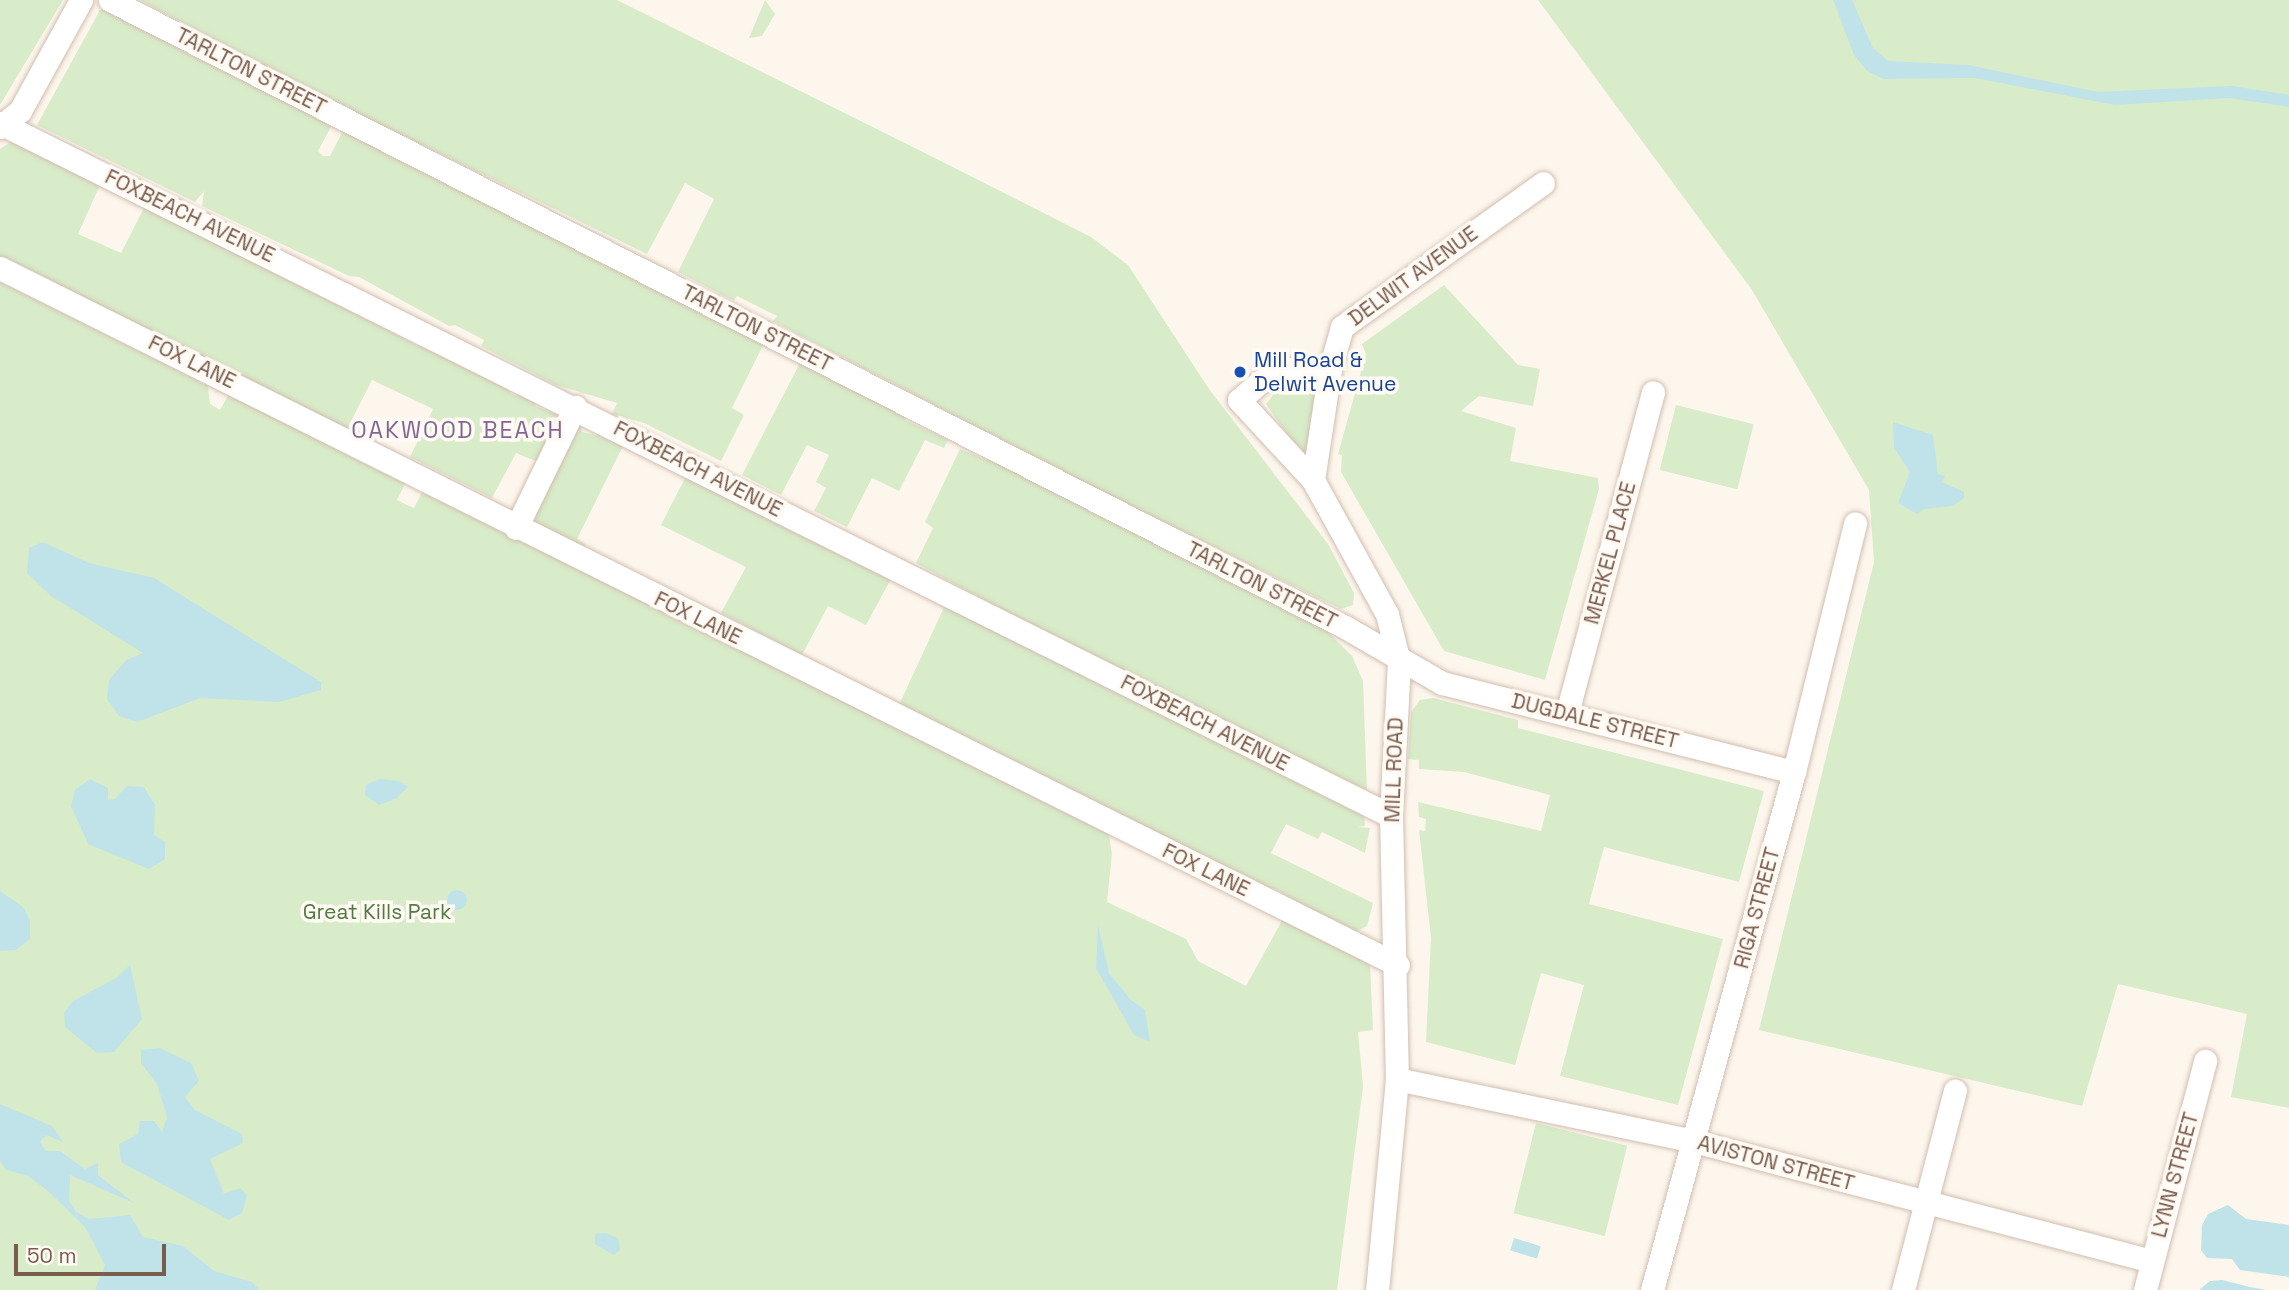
<!DOCTYPE html>
<style>
body{margin:0}
#map{position:relative;width:2289px;height:1290px;overflow:hidden;background:#fdf6ec;font-family:"Space Grotesk",sans-serif}
div>[style]{position:absolute}
[style*='--x']{left:calc(var(--x)*1px);top:calc(var(--y)*1px);width:calc(var(--w)*1px);rotate:calc(var(--a)*1deg)}
.green>*{inset:0;background:#d8ecc9;transform-origin:0 0}
.water>*{inset:0;background:#bfe3e8;transform-origin:0 0}
.round{border-radius:50%}
.roads{filter:drop-shadow(0 0 2px #d1beb0) drop-shadow(0 0 2px #d1beb0)}
.minor>*{height:23px;margin:-11.5px;padding:0 11.5px;transform-origin:11.5px;border-radius:11.5px;background:#fff}
.dots>*{width:19px;height:19px;translate:-50% -50%;box-sizing:border-box;border:4px solid #fffaf3;border-radius:50%}
span{translate:-50% -50%;white-space:nowrap;text-align:center;line-height:1.15;-webkit-text-stroke:7px #fffaf3;paint-order:stroke}
.street-label{font-size:21px;color:#7a5c4d}
.transit-label{font-size:21px;color:#164399}
.left{translate:0 -50%;text-align:left}
.park-label{font-size:21px;color:#537a41}
.neighbourhood-label{font-size:23px;color:#846695;letter-spacing:2px}
.scale{position:absolute;left:14px;top:1244px;width:152px;height:32px;box-sizing:border-box;border:4px solid #7a5c4d;border-top:0;padding-left:9px;font-size:21px;line-height:24px;white-space:nowrap;color:#7a5c4d;-webkit-text-stroke:5px #fffaf3;paint-order:stroke}
</style>
<div id="map">
<div class="green">
<div style="clip-path:polygon(0 0,63px 0,0 105px)"></div>
<div style="clip-path:polygon(140px 0,617px 0,919px 150px,1091px 237px,1128px 265px,1209px 389px,1328px 544px,1354px 593px,1353px 605px,1341px 609px,1092px 487px,773px 321px,777px 316px,737px 296px,734px 301px,678px 272px,714px 199px,685px 183px,647px 254px,350px 110px,347px 105px,344px 108px)"></div>
<div style="clip-path:polygon(765px 0,775px 14px,762px 36px,749px 38px)"></div>
<div style="clip-path:polygon(1538px 0,2289px 0,2289px 1108px,2231px 1097px,2247px 1014px,2118px 984px,2082px 1106px,1759px 1030px,1874px 562px,1869px 490px,1752px 290px)"></div>
<div style="clip-path:polygon(110px 9px,333px 123px,318px 151px,323px 156px,330px 156px,344px 129px,765px 341px,732px 408px,744px 415px,721px 461px,644px 423px,612px 414px,617px 403px,556px 385px,481px 346px,484px 340px,455px 325px,449px 326px,359px 277px,349px 276px,202px 206px,204px 191px,195px 202px,37px 125px,100px 10px)"></div>
<div style="clip-path:polygon(12px 141px,101px 183px,78px 234px,121px 253px,146px 204px,418px 346px,435px 348px,439px 355px,500px 383px,512px 394px,518px 396px,520px 392px,537px 401px,535px 406px,556px 414px,538px 462px,516px 453px,492px 498px,410px 457px,433px 409px,372px 380px,346px 431px,0 257px,0 149px)"></div>
<div style="clip-path:polygon(0 282px,208px 386px,210px 404px,220px 410px,229px 394px,406px 482px,397px 500px,409px 506px,414px 508px,423px 490px,1108px 830px,1112px 854px,1107px 902px,1186px 939px,1198px 961px,1246px 986px,1284px 917px,1370px 964px,1373px 1030px,1358px 1032px,1363px 1086px,1337px 1290px,0 1290px)"></div>
<div style="clip-path:polygon(1444px 285px,1518px 365px,1540px 369px,1533px 406px,1479px 396px,1461px 411px,1516px 428px,1510px 461px,1598px 478px,1599px 489px,1545px 680px,1444px 651px,1341px 472px,1342px 455px,1338px 454px,1366px 354px,1362px 344px)"></div>
<div style="clip-path:polygon(802px 359px,908px 411px,905px 420px,948px 440px,944px 448px,925px 440px,899px 491px,872px 478px,847px 527px,814px 511px,826px 488px,816px 482px,829px 455px,807px 445px,781px 495px,742px 475px)"></div>
<div style="clip-path:polygon(1297px 382px,1310px 388px,1317px 399px,1310px 453px,1304px 458px,1266px 404px,1279px 387px)"></div>
<div style="left:1676px;top:405px;width:80px;height:67px;rotate:14deg"></div>
<div style="clip-path:polygon(580px 426px,582px 432px,597px 436px,599px 431px,623px 446px,577px 539px,585px 544px,584px 552px,533px 526px,530px 518px,571px 430px)"></div>
<div style="clip-path:polygon(960px 449px,987px 460px,991px 454px,1301px 612px,1330px 634px,1352px 656px,1363px 681px,1367px 790px,1062px 642px,916px 563px,933px 528px,925px 522px)"></div>
<div style="clip-path:polygon(686px 476px,891px 579px,866px 625px,828px 606px,802px 655px,721px 613px,746px 567px,661px 525px)"></div>
<div style="clip-path:polygon(945px 605px,1364px 813px,1365px 826px,1357px 827px,1370px 828px,1365px 853px,1322px 832px,1318px 839px,1286px 824px,1271px 853px,1373px 903px,1367px 926px,1353px 933px,1277px 890px,1229px 873px,1204px 854px,1180px 847px,899px 705px)"></div>
<div style="clip-path:polygon(1433px 698px,1518px 720px,1518px 728px,1764px 791px,1739px 882px,1604px 847px,1589px 904px,1723px 939px,1678px 1105px,1560px 1076px,1584px 985px,1541px 973px,1515px 1065px,1426px 1042px,1431px 938px,1419px 830px,1425px 831px,1426px 819px,1419px 817px,1418px 802px,1541px 831px,1550px 795px,1464px 772px,1419px 769px,1419px 760px,1408px 759px,1411px 712px,1420px 700px)"></div>
<div style="left:1536px;top:1123px;width:94px;height:93px;rotate:14deg"></div>
</div>
<div class="water">
<div style="clip-path:polygon(1833px 0,1852px 0,1873px 48px,1888px 61px,1968px 65px,2098px 92px,2232px 86px,2289px 95px,2289px 107px,2229px 98px,2115px 105px,1975px 78px,1883px 79px,1867px 71px,1854px 55px)"></div>
<div style="clip-path:polygon(1893px 422px,1933px 435px,1938px 474px,1945px 476px,1942px 482px,1964px 492px,1964px 498px,1953px 506px,1924px 509px,1917px 514px,1898px 503px,1910px 472px,1894px 448px)"></div>
<div style="clip-path:polygon(43px 542px,89px 563px,154px 578px,321px 682px,321px 690px,279px 702px,200px 698px,137px 722px,119px 716px,107px 699px,109px 680px,126px 660px,143px 653px,51px 596px,27px 573px,29px 548px)"></div>
<div style="clip-path:polygon(90px 779px,108px 788px,108px 800px,115px 799px,127px 786px,144px 787px,155px 805px,154px 835px,165px 842px,165px 859px,149px 869px,88px 844px,71px 806px,75px 790px)"></div>
<div style="clip-path:polygon(379px 779px,399px 781px,408px 787px,397px 798px,379px 805px,365px 795px,366px 785px)"></div>
<div class="round" style="left:447px;top:890px;width:20px;height:20px"></div>
<div style="clip-path:polygon(0 891px,23px 907px,30px 920px,30px 939px,16px 950px,0 951px)"></div>
<div style="clip-path:polygon(1098px 925px,1109px 973px,1130px 999px,1145px 1010px,1150px 1042px,1134px 1035px,1096px 968px)"></div>
<div style="clip-path:polygon(130px 965px,142px 1019px,114px 1052px,97px 1053px,65px 1027px,64px 1013px,73px 1001px,116px 978px)"></div>
<div style="clip-path:polygon(160px 1048px,191px 1063px,199px 1081px,185px 1097px,195px 1110px,242px 1134px,243px 1143px,210px 1159px,224px 1194px,240px 1188px,247px 1195px,242px 1213px,229px 1220px,121px 1162px,119px 1144px,138px 1134px,140px 1121px,154px 1121px,162px 1132px,167px 1117px,157px 1084px,141px 1063px,141px 1050px)"></div>
<div style="clip-path:polygon(0 1104px,52px 1126px,63px 1142px,46px 1135px,40px 1142px,46px 1151px,60px 1151px,85px 1169px,98px 1163px,98px 1175px,134px 1203px,70px 1175px,69px 1201px,76px 1212px,89px 1219px,130px 1215px,143px 1237px,183px 1246px,214px 1271px,252px 1282px,259px 1290px,95px 1290px,105px 1265px,85px 1227px,48px 1191px,28px 1176px,6px 1170px,0 1161px)"></div>
<div style="clip-path:polygon(2228px 1205px,2246px 1219px,2289px 1225px,2289px 1277px,2240px 1270px,2232px 1259px,2207px 1258px,2201px 1250px,2202px 1225px,2208px 1214px)"></div>
<div style="clip-path:polygon(605px 1233px,618px 1238px,620px 1250px,614px 1255px,595px 1244px,595px 1234px)"></div>
<div style="left:1514px;top:1238px;width:28px;height:13px;rotate:17deg"></div>
<div style="clip-path:polygon(2222px 1280px,2250px 1287px,2267px 1290px,2199px 1290px,2210px 1281px)"></div>
</div>
<div class="roads">
<div class="minor">
<div style="--x:110;--y:0;--w:1385;--a:26.92"></div>
<div style="--x:1345;--y:627;--w:112;--a:30"></div>
<div style="--x:1442;--y:683;--w:363;--a:14.2"></div>
<div style="--x:0;--y:123;--w:1554;--a:26.48"></div>
<div style="--x:0;--y:127;--w:26;--a:-39"></div>
<div style="--x:20;--y:111;--w:127;--a:-61.2"></div>
<div style="--x:0;--y:268;--w:1562;--a:26.5"></div>
<div style="--x:1330;--y:369;--w:45;--a:180"></div>
<div style="--x:1285;--y:369;--w:27;--a:153"></div>
<div style="--x:1261;--y:381;--w:29;--a:139"></div>
<div style="--x:1239;--y:400;--w:109;--a:47.2"></div>
<div style="--x:1313;--y:480;--w:153;--a:61.1"></div>
<div style="--x:1387;--y:614;--w:49;--a:76"></div>
<div style="--x:1399;--y:662;--w:154;--a:93"></div>
<div style="--x:1391;--y:816;--w:263;--a:88.7"></div>
<div style="--x:1397;--y:1079;--w:212;--a:95.4"></div>
<div style="--x:1313;--y:480;--w:112;--a:-81.3"></div>
<div style="--x:1330;--y:369;--w:44;--a:-74.1"></div>
<div style="--x:1342;--y:327;--w:247;--a:-35.6"></div>
<div style="--x:516;--y:528;--w:135;--a:-64"></div>
<div style="--x:1567;--y:713;--w:332;--a:-75"></div>
<div style="--x:1397;--y:1079;--w:303;--a:11.8"></div>
<div style="--x:1694;--y:1141;--w:473;--a:14.7"></div>
<div style="--x:1652;--y:1290;--w:537;--a:-74.67"></div>
<div style="--x:1794;--y:772;--w:256;--a:-76.2"></div>
<div style="--x:1903;--y:1290;--w:206;--a:-75.4"></div>
<div style="--x:2145;--y:1290;--w:237;--a:-75.3"></div>
</div>
</div>
<div class="dots">
<div style="left:1240px;top:372px;background:#1a4fb4"></div>
</div>
<div class="street-label">
<span style="left:251px;top:71px;rotate:27deg">TARLTON STREET</span>
<span style="left:190px;top:216px;rotate:26deg">FOXBEACH AVENUE</span>
<span style="left:1413px;top:276px;rotate:-36deg">DELWIT AVENUE</span>
<span style="left:757px;top:328px;rotate:27deg">TARLTON STREET</span>
<span style="left:192px;top:362px;rotate:26deg">FOX LANE</span>
<span style="left:698px;top:469px;rotate:27deg">FOXBEACH AVENUE</span>
<span style="left:1610px;top:553px;rotate:-75deg">MERKEL PLACE</span>
<span style="left:1262px;top:585px;rotate:27deg">TARLTON STREET</span>
<span style="left:698px;top:618px;rotate:26deg">FOX LANE</span>
<span style="left:1595px;top:721px;rotate:14deg">DUGDALE STREET</span>
<span style="left:1205px;top:723px;rotate:27deg">FOXBEACH AVENUE</span>
<span style="left:1394px;top:770px;rotate:-88deg">MILL ROAD</span>
<span style="left:1206px;top:870px;rotate:26deg">FOX LANE</span>
<span style="left:1757px;top:908px;rotate:-75deg">RIGA STREET</span>
<span style="left:1776px;top:1163px;rotate:15deg">AVISTON STREET</span>
<span style="left:2175px;top:1175px;rotate:-75deg">LYNN STREET</span>
</div>
<div class="transit-label">
<span class="left" style="left:1254px;top:372px">Mill Road &amp;<br>Delwit Avenue</span>
</div>
<div class="park-label">
<span style="left:377px;top:912px">Great Kills Park</span>
</div>
<div class="neighbourhood-label">
<span style="left:458px;top:430px">OAKWOOD BEACH</span>
</div>
<div class="scale">50 m</div>
</div>
